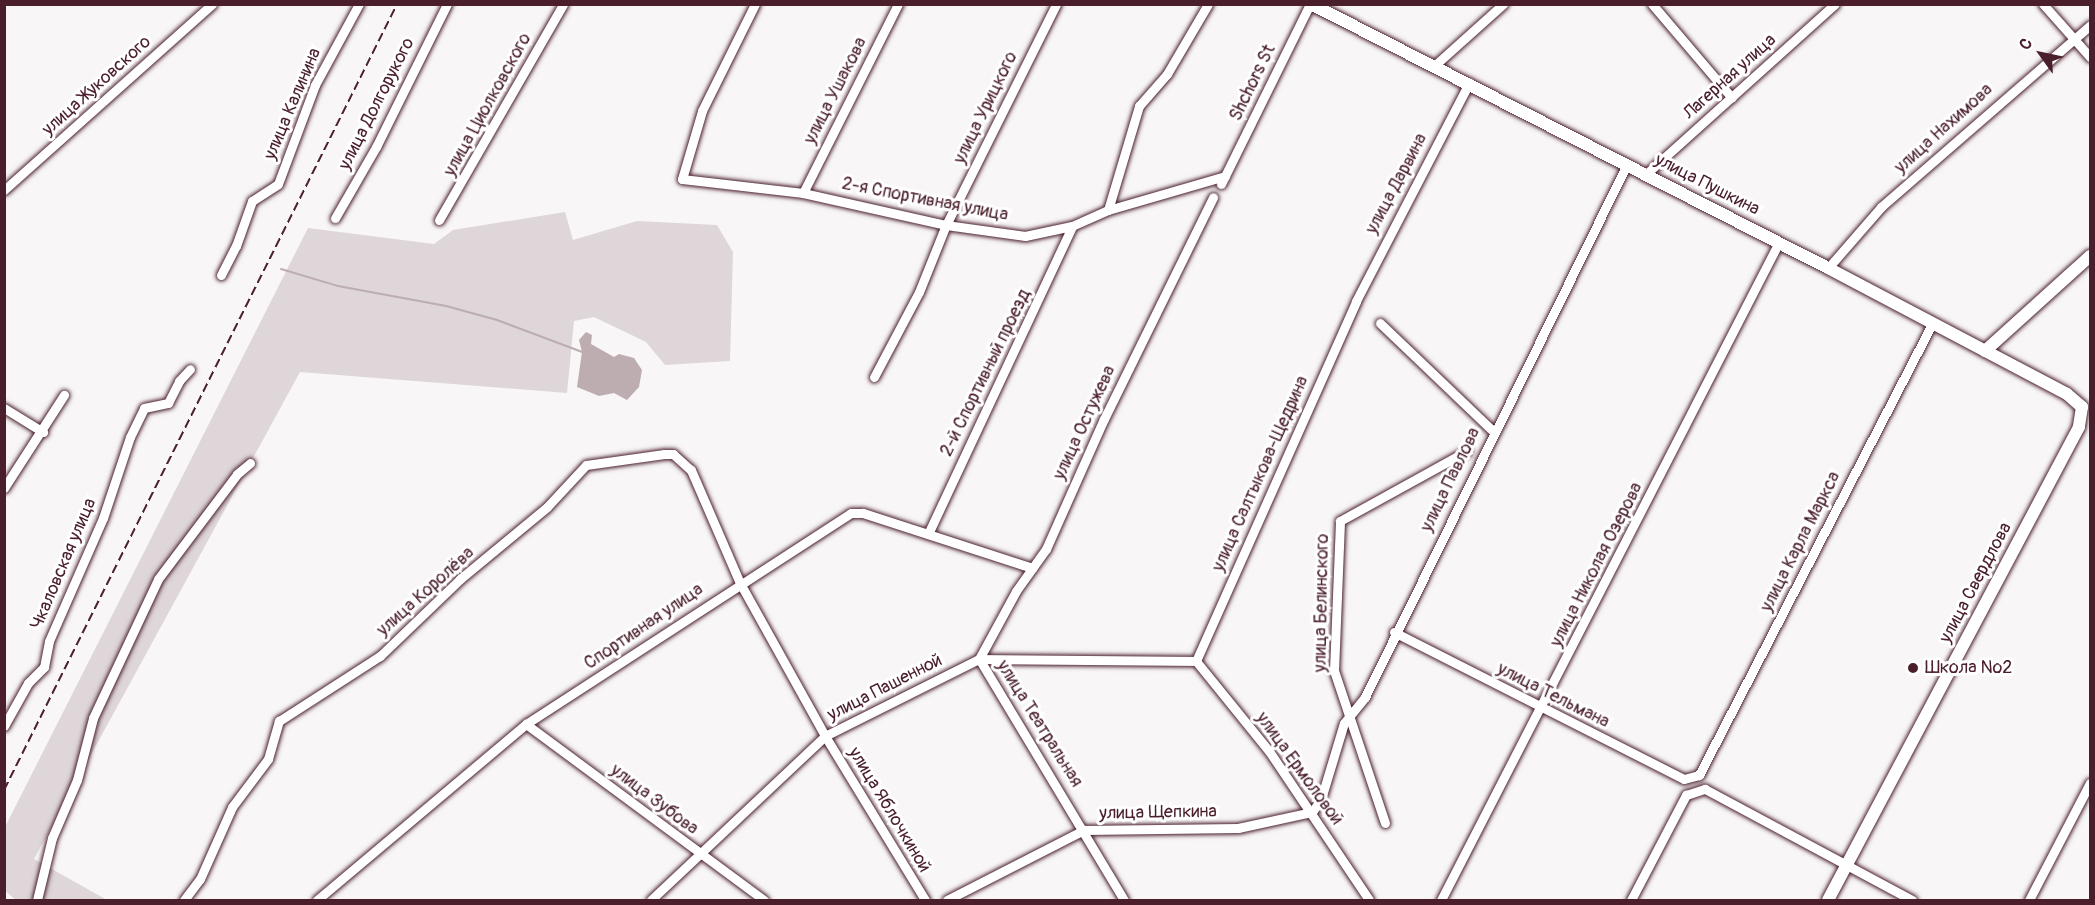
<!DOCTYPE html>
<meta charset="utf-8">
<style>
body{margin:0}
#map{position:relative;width:2095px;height:905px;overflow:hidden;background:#f8f6f7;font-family:Pangolin,sans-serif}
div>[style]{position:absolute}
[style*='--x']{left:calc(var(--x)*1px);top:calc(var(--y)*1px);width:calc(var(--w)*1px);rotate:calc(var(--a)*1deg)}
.green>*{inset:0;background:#ded6d9}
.water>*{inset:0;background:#bdadb0}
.stream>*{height:2px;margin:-1px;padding:0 1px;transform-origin:1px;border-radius:1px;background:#bdadb0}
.roads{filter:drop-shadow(0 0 2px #4a1f2b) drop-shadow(0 0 2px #4a1f2b)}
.street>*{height:9px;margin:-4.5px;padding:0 4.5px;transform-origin:4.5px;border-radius:4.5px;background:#fff}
.secondary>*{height:12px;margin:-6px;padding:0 6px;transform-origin:6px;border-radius:6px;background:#fff}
.rail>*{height:2px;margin-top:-1px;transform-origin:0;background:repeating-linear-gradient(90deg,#4a1f2b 0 9px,transparent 0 13.5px)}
.dots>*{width:16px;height:16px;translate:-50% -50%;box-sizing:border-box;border:3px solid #fff;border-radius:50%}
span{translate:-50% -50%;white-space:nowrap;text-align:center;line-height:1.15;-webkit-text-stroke:6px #fff;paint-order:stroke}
.street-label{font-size:18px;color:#4a1f2b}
.poi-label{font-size:18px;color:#4a1f2b}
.left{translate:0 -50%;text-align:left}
.frame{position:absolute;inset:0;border:6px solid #4a1f2b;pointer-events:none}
.north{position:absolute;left:2011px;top:24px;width:60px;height:60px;-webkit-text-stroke:4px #fff;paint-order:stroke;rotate:303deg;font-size:16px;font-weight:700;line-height:24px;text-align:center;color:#4a1f2b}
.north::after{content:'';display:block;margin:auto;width:21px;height:27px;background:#4a1f2b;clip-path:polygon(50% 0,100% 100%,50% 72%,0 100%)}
</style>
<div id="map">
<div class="green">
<div style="clip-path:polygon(565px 212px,573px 240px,637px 221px,717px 225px,733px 252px,730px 361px,665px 365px,646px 342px,594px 317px,574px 321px,567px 393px,300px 372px,34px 859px,107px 900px,16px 900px,5px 891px,4px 829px,308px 228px,434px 244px,453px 230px)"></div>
</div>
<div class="water">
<div style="clip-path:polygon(586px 332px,592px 335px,591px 344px,614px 357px,619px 354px,634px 358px,642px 370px,639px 387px,627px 400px,614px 393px,599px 396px,577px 387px,582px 352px,579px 340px)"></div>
</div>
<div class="stream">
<div style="--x:281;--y:269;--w:59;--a:16.6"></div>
<div style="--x:338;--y:286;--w:110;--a:10.5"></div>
<div style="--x:446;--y:306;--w:53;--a:15.4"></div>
<div style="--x:497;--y:320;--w:91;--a:20.6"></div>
</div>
<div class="roads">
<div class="street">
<div style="--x:755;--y:4;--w:119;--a:116.4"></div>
<div style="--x:702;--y:111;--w:71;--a:106.4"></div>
<div style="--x:682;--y:179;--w:122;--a:6.6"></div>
<div style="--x:803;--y:193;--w:147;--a:12.6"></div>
<div style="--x:946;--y:225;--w:80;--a:7.9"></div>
<div style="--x:1025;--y:236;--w:48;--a:-12"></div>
<div style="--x:1072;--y:226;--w:39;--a:-24"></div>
<div style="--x:1108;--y:210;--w:122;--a:-16.2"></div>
<div style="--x:1652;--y:4;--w:123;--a:49.6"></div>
<div style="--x:2043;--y:4;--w:71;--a:48.4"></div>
<div style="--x:1434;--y:66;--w:93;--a:-41.9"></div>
<div style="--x:1646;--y:174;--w:254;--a:-42"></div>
<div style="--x:1221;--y:184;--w:201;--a:-63.7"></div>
<div style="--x:4;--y:190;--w:279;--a:-41.8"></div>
<div style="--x:803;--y:193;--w:212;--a:-63.3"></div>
<div style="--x:1108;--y:210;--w:109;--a:-73.4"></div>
<div style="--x:1139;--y:106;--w:43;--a:-48.8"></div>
<div style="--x:1167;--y:74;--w:81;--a:-59.6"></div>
<div style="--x:335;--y:218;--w:82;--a:-60"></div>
<div style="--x:376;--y:147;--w:160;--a:-63.6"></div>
<div style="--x:439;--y:220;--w:249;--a:-60.1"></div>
<div style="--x:1828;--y:268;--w:81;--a:-49"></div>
<div style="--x:1881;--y:207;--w:277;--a:-41"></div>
<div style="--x:221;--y:275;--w:33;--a:-63"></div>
<div style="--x:236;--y:246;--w:48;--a:-70.4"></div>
<div style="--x:252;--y:201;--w:31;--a:-33"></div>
<div style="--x:278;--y:184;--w:106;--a:-69.5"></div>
<div style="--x:315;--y:85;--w:92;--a:-61.5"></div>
<div style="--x:1380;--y:323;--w:156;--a:43.7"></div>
<div style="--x:874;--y:377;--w:96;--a:-62.1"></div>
<div style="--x:919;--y:292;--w:72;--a:-68.1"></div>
<div style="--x:946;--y:225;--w:247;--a:-63.5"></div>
<div style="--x:4;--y:408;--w:46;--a:31.6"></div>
<div style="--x:4;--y:488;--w:111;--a:-57.2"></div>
<div style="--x:928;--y:534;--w:340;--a:-64.9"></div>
<div style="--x:1394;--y:632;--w:325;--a:26.9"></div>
<div style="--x:1684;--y:779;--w:16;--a:-15"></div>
<div style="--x:1699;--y:775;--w:508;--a:-62.68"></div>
<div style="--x:1196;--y:661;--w:394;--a:-66"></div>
<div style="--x:1356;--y:301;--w:246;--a:-62.6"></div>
<div style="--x:1196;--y:661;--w:116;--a:51"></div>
<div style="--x:1269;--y:751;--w:179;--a:56.1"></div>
<div style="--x:526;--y:724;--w:296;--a:36.5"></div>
<div style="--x:4;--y:726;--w:49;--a:-60.8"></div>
<div style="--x:28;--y:683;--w:23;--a:-45"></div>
<div style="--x:44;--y:667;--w:26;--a:-79"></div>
<div style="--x:49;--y:641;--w:134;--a:-66.3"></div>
<div style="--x:103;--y:518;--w:85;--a:-71.6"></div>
<div style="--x:130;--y:437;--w:32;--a:-64"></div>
<div style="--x:144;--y:408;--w:25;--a:-12"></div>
<div style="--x:168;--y:403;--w:25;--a:-63"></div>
<div style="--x:179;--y:381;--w:16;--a:-47"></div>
<div style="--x:1312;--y:812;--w:16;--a:-55"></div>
<div style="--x:1321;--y:799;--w:79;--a:-73.2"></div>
<div style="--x:1344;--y:723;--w:33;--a:-51"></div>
<div style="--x:1365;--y:697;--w:594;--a:-63.82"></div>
<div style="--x:1385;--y:823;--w:160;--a:-108.5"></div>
<div style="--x:1334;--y:671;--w:150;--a:-87.7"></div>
<div style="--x:1340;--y:521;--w:145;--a:-28.9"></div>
<div style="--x:37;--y:900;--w:64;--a:-76.4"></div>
<div style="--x:52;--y:838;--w:63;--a:-66.7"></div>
<div style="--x:77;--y:780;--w:64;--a:-75.5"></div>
<div style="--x:93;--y:718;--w:153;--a:-64.9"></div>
<div style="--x:158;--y:579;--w:131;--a:-53"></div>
<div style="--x:237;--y:474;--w:17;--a:-40"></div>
<div style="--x:184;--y:900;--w:26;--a:-53"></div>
<div style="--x:200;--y:879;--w:79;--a:-66"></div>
<div style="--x:232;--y:807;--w:60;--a:-53.1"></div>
<div style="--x:268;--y:759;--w:40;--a:-74"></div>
<div style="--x:279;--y:721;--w:120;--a:-32.8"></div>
<div style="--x:380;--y:656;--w:111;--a:-43.9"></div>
<div style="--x:460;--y:579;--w:113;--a:-39.6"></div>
<div style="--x:547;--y:507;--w:57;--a:-47.1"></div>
<div style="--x:586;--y:465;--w:79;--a:-8"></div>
<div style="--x:664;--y:454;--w:9;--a:0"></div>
<div style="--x:673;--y:454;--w:24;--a:42"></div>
<div style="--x:691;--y:470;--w:123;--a:66.6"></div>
<div style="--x:740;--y:583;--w:175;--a:60.9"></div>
<div style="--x:825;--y:736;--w:192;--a:58.6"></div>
<div style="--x:317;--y:900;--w:273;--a:-40.1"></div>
<div style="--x:526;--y:724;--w:387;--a:-33"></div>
<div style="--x:851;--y:513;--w:12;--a:0"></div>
<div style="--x:863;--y:513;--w:178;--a:18"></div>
<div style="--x:651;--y:900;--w:239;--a:-43.3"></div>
<div style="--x:825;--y:736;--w:172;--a:-26.6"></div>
<div style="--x:979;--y:659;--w:217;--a:0.5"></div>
<div style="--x:947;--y:900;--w:154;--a:-27.1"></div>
<div style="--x:1084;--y:830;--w:154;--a:-0.7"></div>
<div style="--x:1238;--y:828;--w:76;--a:-12.2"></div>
<div style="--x:1124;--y:900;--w:281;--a:-121"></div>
<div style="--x:979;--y:659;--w:77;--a:-61.4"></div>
<div style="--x:1016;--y:591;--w:52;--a:-54.5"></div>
<div style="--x:1046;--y:549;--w:142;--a:-66"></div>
<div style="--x:1104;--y:419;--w:247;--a:-63.8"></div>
<div style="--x:1441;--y:900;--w:740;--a:-62.81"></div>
<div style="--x:1631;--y:900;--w:119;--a:-62.4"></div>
<div style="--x:1686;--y:795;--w:20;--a:-18"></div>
<div style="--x:1705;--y:789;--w:235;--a:28.2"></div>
<div style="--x:2029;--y:900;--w:132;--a:-62.5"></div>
</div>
<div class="secondary">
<div style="--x:1311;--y:4;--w:581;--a:27.05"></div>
<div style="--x:1828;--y:268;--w:270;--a:27.8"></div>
<div style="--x:2067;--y:394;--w:20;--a:41"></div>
<div style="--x:2082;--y:407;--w:20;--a:99"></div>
<div style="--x:2079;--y:427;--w:535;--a:117.95"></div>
<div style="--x:1985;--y:351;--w:142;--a:-42.1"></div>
</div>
</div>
<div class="rail">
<div style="--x:4;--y:790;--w:879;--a:-63.43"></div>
</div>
<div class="dots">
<div style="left:1913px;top:668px;background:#4a1f2b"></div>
</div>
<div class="street-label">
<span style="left:1730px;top:77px;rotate:-42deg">Лагерная улица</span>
<span style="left:1253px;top:83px;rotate:-64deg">Shchors St</span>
<span style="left:97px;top:86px;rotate:-42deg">улица Жуковского</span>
<span style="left:836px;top:91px;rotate:-63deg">улица Ушакова</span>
<span style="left:293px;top:104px;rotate:-67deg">улица Калинина</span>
<span style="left:377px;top:104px;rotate:-63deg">улица Долгорукого</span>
<span style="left:488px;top:105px;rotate:-61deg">улица Циолковского</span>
<span style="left:986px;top:108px;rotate:-64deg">улица Урицкого</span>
<span style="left:1944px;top:129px;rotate:-42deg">улица Нахимова</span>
<span style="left:1397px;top:184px;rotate:-62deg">улица Дарвина</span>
<span style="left:1707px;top:185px;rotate:27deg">улица Пушкина</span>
<span style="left:925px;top:200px;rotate:11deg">2-я Спортивная улица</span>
<span style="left:986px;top:373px;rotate:-64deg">2-й Спортивный проезд</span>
<span style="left:1085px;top:423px;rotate:-65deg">улица Остужева</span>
<span style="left:1261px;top:474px;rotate:-66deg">улица Салтыкова-Щедрина</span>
<span style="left:1451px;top:480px;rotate:-64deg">улица Павлова</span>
<span style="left:1801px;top:542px;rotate:-63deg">улица Карла Маркса</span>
<span style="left:64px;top:564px;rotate:-67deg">Чкаловская улица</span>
<span style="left:1597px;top:565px;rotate:-63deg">улица Николая Озерова</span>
<span style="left:1976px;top:583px;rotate:-62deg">улица Свердлова</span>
<span style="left:426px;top:592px;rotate:-42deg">улица Королёва</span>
<span style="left:1322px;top:603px;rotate:-89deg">улица Белинского</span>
<span style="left:644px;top:627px;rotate:-34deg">Спортивная улица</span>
<span style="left:885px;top:688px;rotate:-27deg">улица Пашенной</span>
<span style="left:1553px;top:696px;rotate:27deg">улица Тельмана</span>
<span style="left:1039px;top:724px;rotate:58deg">улица Театральная</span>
<span style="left:1299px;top:769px;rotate:54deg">улица Ермоловой</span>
<span style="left:654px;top:800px;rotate:37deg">улица Зубова</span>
<span style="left:889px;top:810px;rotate:59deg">улица Яблочкиной</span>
<span style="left:1158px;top:813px;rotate:-1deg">улица Щепкина</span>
</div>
<div class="poi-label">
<span class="left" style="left:1925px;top:668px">Школа №2</span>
</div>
<div class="frame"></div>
<div class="north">С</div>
</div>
